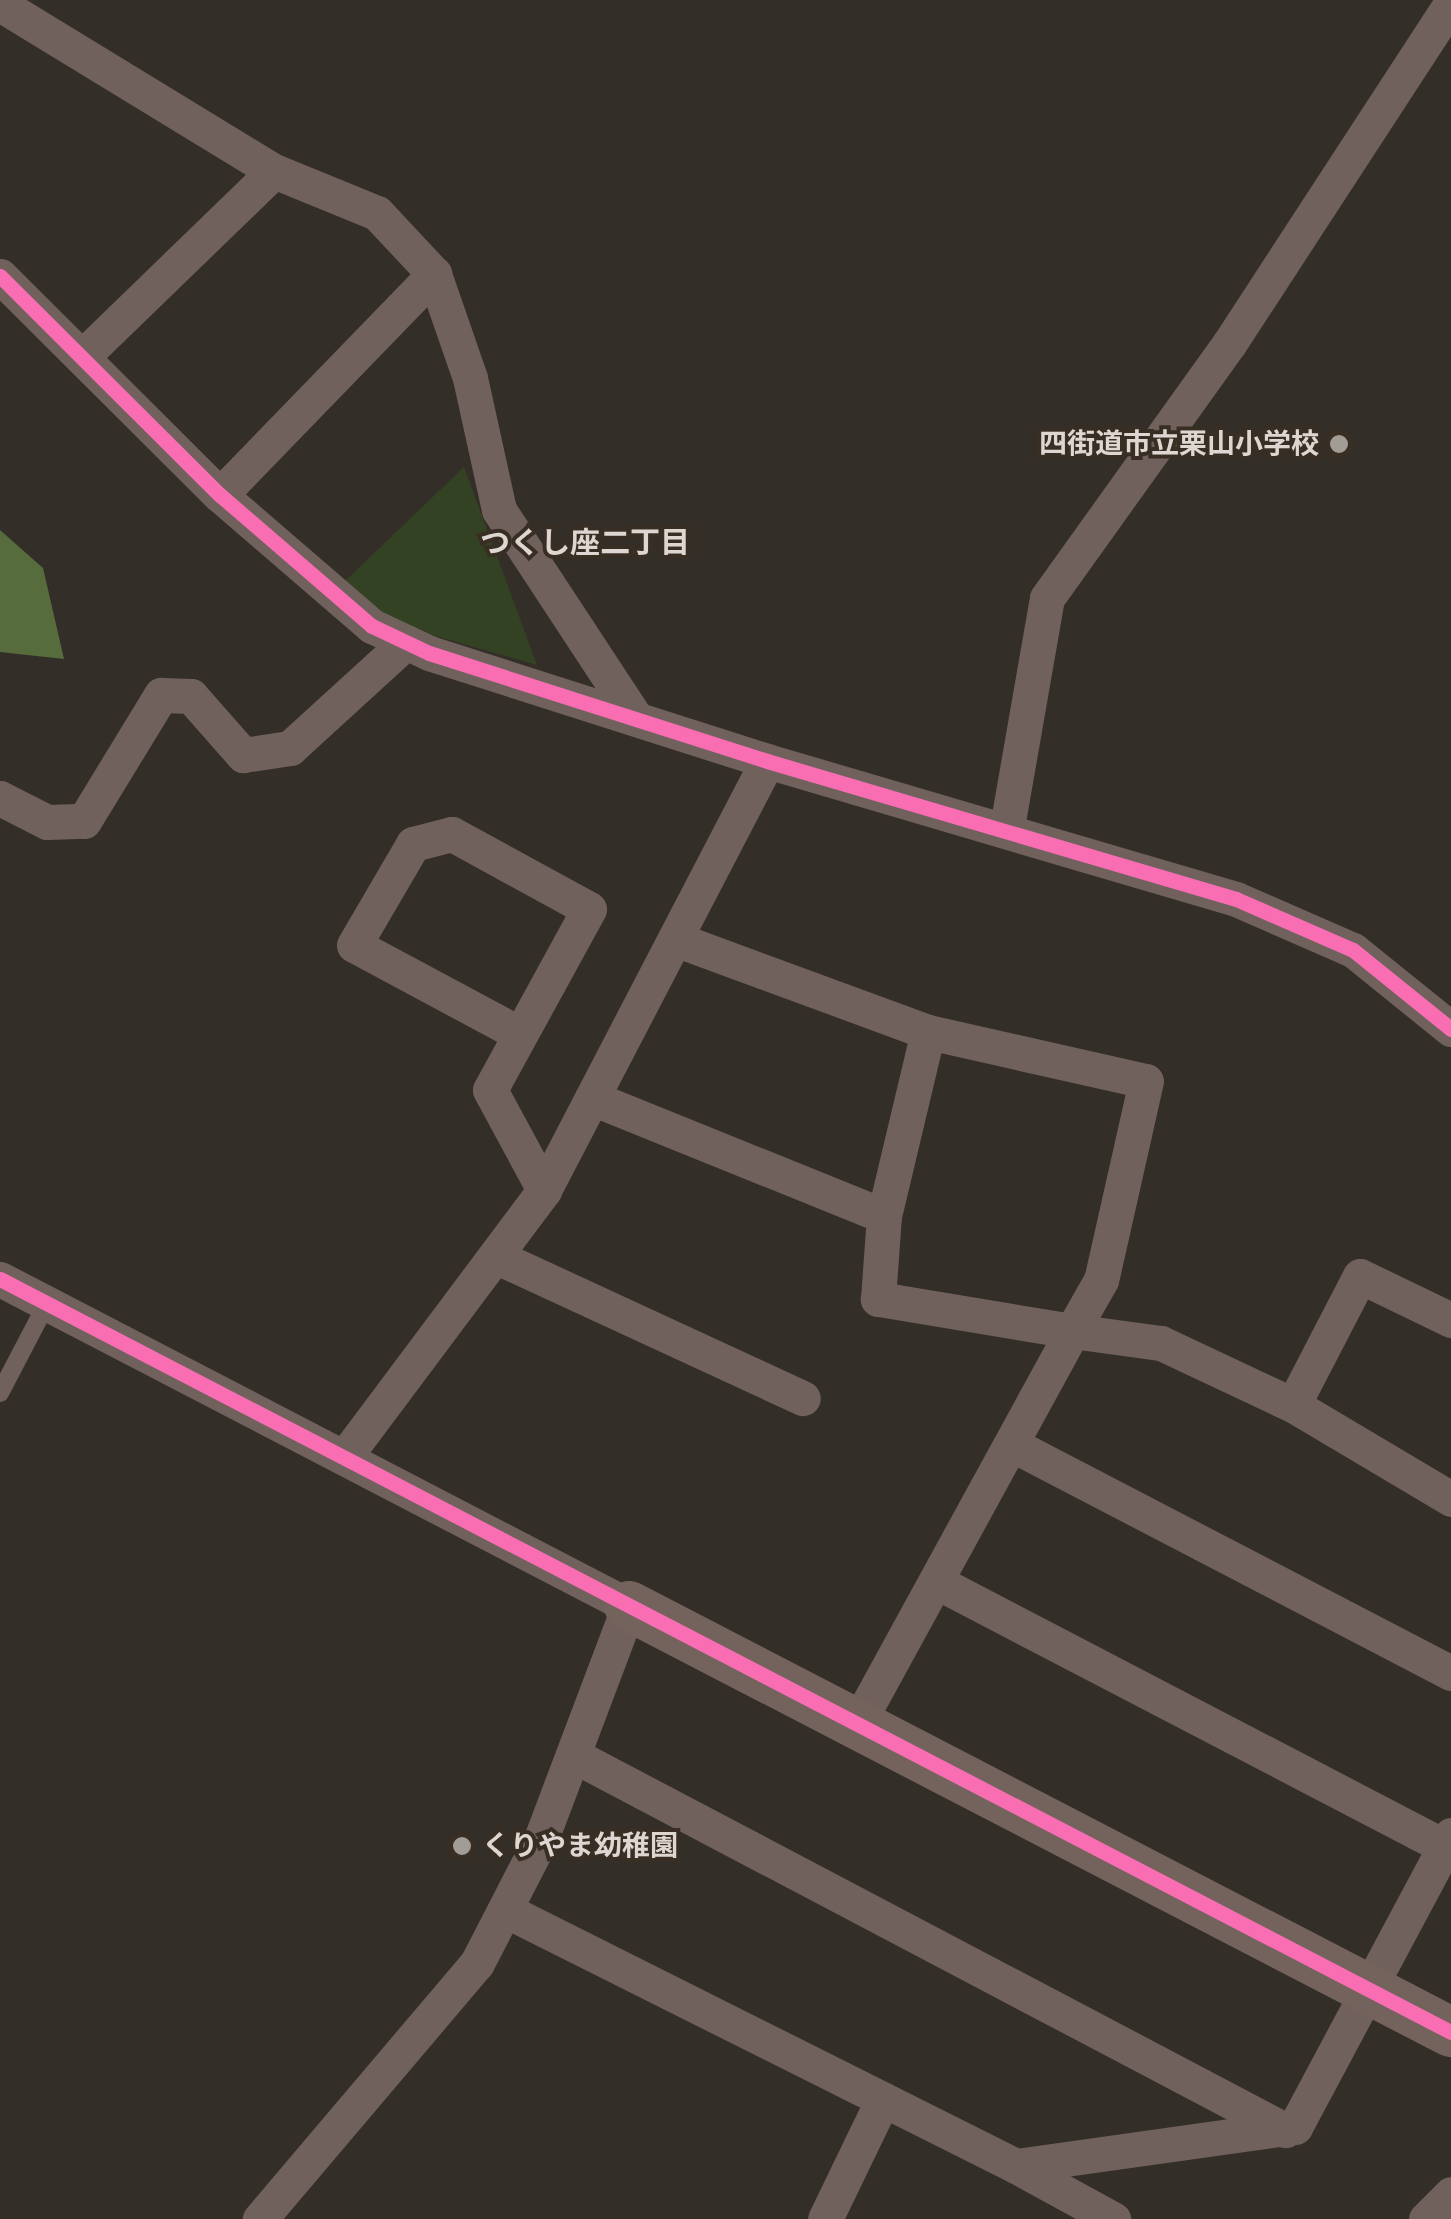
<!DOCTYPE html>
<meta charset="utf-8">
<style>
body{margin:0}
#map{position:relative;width:1451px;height:2219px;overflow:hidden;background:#342e29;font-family:Raleway,"Noto Sans JP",sans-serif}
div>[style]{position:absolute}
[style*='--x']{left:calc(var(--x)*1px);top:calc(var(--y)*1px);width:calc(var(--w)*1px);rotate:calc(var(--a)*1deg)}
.green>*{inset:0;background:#334222}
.forest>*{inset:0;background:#566c3c}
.lane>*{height:18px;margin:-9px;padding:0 9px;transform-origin:9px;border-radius:9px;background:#70615d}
.street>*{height:35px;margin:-17.5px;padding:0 17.5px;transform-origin:17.5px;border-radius:17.5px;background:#70615d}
.secondary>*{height:50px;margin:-25px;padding:0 25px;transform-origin:25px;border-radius:25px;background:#74635d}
.cycleway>*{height:15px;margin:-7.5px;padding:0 7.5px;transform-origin:7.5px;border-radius:7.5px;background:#f96db3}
.dots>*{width:28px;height:28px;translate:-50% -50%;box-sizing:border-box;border:5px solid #392e24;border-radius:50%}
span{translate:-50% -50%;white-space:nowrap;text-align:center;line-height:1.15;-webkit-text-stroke:8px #392e24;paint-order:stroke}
.poi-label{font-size:28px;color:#ded7d1;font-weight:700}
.right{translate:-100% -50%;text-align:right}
.left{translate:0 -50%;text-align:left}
.neighbourhood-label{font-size:30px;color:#ded7d1;font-weight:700}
</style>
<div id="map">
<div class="green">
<div style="clip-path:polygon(464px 467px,537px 665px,428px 634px,386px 615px,345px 581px)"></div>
</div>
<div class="forest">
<div style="clip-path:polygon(0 530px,43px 568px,64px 659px,0 652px)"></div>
</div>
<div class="lane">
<div style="--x:0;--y:1393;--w:102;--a:-62.4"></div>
</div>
<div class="street">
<div style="--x:0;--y:4;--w:321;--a:31.4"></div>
<div style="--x:274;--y:171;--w:111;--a:22.2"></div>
<div style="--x:377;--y:213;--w:83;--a:46.9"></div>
<div style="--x:434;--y:274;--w:110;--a:70.9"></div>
<div style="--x:470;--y:378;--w:135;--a:77.6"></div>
<div style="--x:499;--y:510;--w:244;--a:56.7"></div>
<div style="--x:0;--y:276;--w:310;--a:44.9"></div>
<div style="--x:220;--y:495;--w:201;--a:40.8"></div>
<div style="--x:372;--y:626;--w:63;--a:25.3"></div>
<div style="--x:429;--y:653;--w:355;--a:17.7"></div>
<div style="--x:767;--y:761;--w:489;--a:16.4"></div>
<div style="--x:1236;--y:899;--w:128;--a:23.6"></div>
<div style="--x:1353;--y:950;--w:126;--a:38.9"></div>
<div style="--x:82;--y:357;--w:267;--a:-44.1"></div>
<div style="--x:220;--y:495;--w:308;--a:-45.9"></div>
<div style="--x:0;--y:798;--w:53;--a:27.1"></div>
<div style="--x:47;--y:822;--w:37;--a:-2"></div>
<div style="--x:84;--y:821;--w:148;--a:-58.6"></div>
<div style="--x:161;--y:695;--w:30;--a:2"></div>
<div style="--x:191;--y:696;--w:79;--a:48.6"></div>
<div style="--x:243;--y:755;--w:48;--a:-8.5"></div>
<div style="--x:290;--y:748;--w:157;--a:-42.4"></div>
<div style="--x:1007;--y:827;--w:232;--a:-80.1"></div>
<div style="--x:1047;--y:598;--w:312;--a:-54.4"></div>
<div style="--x:1229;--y:344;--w:406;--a:-56.9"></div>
<div style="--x:675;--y:939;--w:270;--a:20.2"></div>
<div style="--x:928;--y:1032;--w:223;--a:12.7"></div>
<div style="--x:1146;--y:1081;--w:204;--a:102.7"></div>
<div style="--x:1101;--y:1280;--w:59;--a:119.6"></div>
<div style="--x:1072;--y:1331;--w:197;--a:-170.6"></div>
<div style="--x:878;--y:1299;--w:83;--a:-85.9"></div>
<div style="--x:884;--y:1216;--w:189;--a:-76.6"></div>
<div style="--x:520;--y:1034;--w:188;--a:-151.8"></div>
<div style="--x:354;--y:945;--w:117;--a:-59.7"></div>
<div style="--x:413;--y:844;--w:40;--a:-14.4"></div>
<div style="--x:452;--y:834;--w:156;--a:28.7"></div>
<div style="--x:589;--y:909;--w:206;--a:118.7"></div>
<div style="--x:490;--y:1090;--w:114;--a:61.6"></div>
<div style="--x:592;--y:1098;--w:315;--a:22"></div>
<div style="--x:495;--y:1256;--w:339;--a:24.8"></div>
<div style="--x:0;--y:1279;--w:709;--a:27.47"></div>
<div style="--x:629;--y:1606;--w:249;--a:110.7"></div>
<div style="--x:541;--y:1839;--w:140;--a:117.3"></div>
<div style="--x:477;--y:1963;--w:336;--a:130.3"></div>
<div style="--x:1293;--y:1405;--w:145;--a:-62.6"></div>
<div style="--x:1360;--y:1276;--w:101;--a:25.8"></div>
<div style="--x:1013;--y:1445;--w:494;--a:27.5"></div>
<div style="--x:346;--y:1455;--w:331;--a:-53.2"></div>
<div style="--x:544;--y:1190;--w:483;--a:-62.5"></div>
<div style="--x:939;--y:1583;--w:577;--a:27.54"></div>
<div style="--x:860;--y:1719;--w:442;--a:-61.3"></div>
<div style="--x:1072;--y:1331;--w:90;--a:7.7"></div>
<div style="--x:1161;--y:1343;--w:146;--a:25.2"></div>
<div style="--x:1293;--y:1405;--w:184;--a:30.7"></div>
<div style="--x:573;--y:1755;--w:805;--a:27.78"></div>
<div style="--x:507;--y:1911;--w:569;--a:26.61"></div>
<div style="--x:1016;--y:2166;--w:282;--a:-8"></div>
<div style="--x:1295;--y:2127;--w:331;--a:-61.9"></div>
<div style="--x:1016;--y:2166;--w:111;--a:28.7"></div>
<div style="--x:825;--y:2219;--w:133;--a:-64.2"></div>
<div style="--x:1426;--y:2219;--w:35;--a:-45"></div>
</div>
<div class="secondary">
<div style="--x:629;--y:1606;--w:926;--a:27.4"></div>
</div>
<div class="cycleway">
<div style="--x:0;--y:276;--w:310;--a:44.9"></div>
<div style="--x:220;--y:495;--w:201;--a:40.8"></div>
<div style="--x:372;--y:626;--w:63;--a:25.3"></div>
<div style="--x:429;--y:653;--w:355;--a:17.7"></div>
<div style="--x:767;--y:761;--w:489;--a:16.4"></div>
<div style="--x:1236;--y:899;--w:128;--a:23.6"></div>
<div style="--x:1353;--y:950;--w:126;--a:38.9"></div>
<div style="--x:0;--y:1279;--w:1635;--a:27.43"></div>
</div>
<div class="dots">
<div style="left:1339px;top:444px;background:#a29c96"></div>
<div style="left:462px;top:1846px;background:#a29c96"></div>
</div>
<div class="poi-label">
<span class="right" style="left:1319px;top:444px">四街道市立栗山小学校</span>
<span class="left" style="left:482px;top:1846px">くりやま幼稚園</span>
</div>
<div class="neighbourhood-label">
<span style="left:585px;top:543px">つくし座二丁目</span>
</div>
</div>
